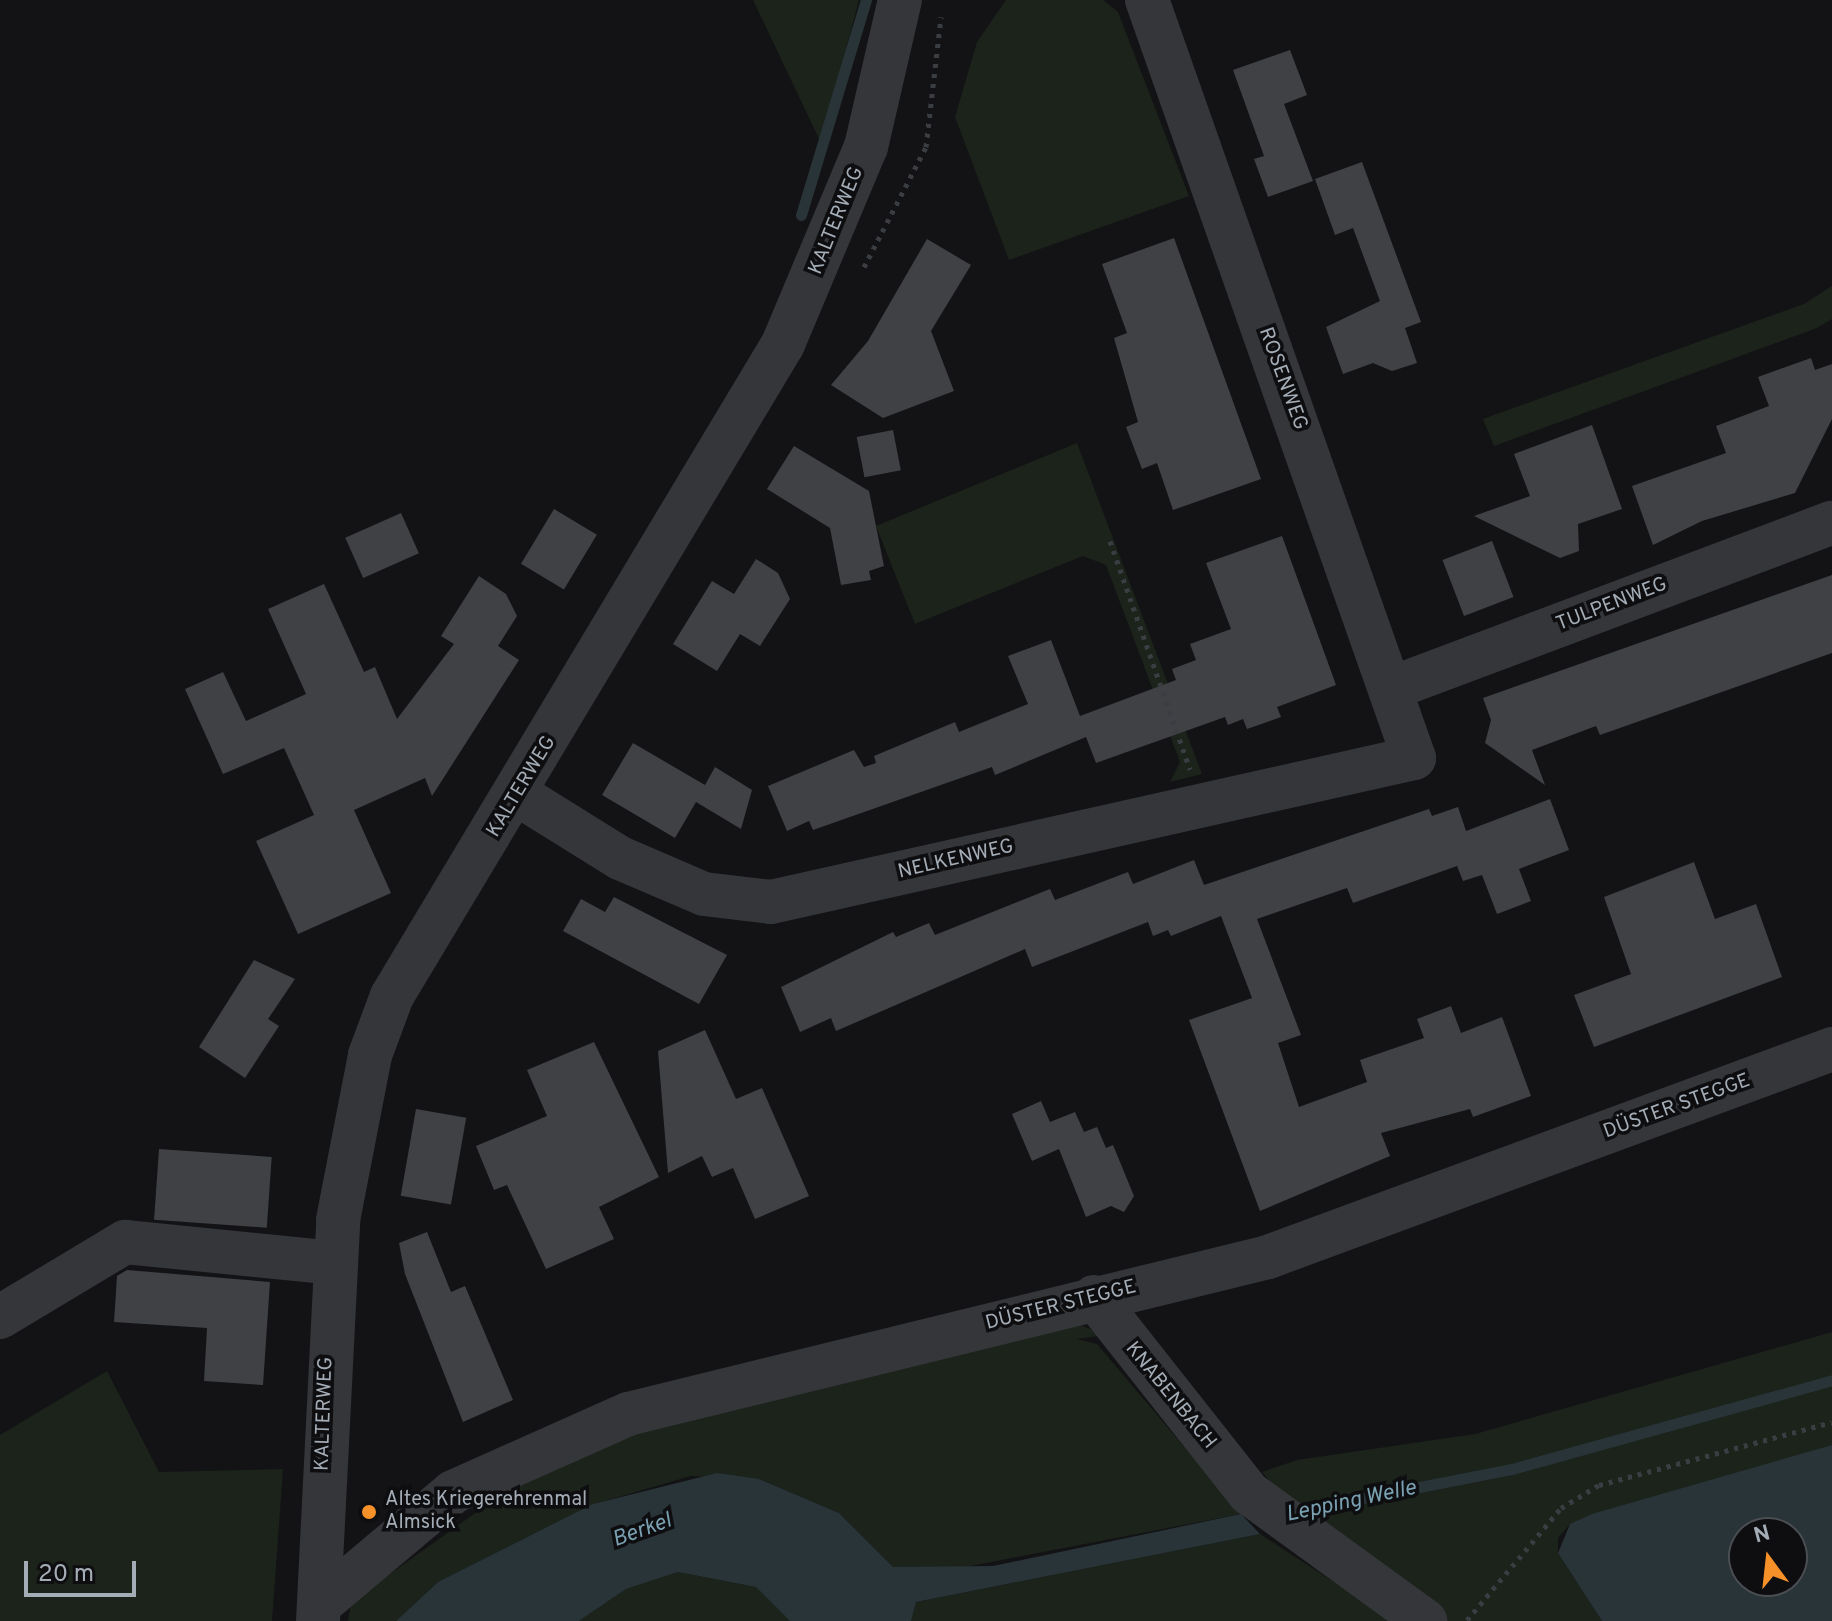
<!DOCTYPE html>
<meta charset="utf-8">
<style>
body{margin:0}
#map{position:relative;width:1832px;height:1621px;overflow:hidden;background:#131315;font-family:Overpass,sans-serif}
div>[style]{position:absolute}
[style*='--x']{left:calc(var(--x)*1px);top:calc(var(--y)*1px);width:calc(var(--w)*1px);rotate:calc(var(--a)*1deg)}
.green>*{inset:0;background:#1b231b}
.water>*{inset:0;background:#293439}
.stream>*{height:11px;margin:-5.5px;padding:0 5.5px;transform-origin:5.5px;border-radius:5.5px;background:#293439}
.building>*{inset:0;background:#3f4145;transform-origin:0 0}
.path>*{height:5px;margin-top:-2.5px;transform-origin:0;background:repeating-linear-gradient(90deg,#3a3d41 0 4px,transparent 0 10px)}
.minor>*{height:44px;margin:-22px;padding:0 22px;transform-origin:22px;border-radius:22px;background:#34363a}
.dots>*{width:22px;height:22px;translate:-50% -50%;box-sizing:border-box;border:4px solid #0e0e10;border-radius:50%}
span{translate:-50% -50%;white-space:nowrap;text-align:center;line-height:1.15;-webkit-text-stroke:7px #0e0e10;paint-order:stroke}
.street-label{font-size:20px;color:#a4acb6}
.poi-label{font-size:20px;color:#a4acb6}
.left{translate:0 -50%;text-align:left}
.water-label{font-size:22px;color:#7aa1b2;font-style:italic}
.north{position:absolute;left:1728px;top:1517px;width:80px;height:80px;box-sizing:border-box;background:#0e0e10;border:2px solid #4a4d52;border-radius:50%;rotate:345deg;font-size:22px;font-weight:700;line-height:32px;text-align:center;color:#a4acb6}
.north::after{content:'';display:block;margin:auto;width:28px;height:36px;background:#f6912a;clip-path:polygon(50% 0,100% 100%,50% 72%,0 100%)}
.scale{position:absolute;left:24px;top:1561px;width:112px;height:36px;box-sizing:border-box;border:4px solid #a4acb6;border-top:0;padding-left:10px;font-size:24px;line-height:28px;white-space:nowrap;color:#a4acb6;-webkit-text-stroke:6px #0e0e10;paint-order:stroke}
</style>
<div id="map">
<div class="green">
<div style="clip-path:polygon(753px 0,859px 0,821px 143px)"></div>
<div style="clip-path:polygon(1006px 0,1103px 0,1118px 12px,1189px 196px,1009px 260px,955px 117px,977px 42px)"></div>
<div style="clip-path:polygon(1832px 286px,1832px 319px,1817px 328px,1494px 446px,1483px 419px,1804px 304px)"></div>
<div style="clip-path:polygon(1077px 443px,1202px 774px,1170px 782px,1180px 762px,1106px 565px,1083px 556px,915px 624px,876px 526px)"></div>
<div style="clip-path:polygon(1068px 1320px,1105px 1335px,1077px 1339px,1097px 1344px,1241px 1514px,939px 1572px,893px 1567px,839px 1513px,759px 1479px,691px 1476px,594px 1504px,438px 1582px,396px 1621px,348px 1621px,351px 1602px,499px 1496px,584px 1451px,655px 1421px)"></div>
<div style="clip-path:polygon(1832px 1332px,1832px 1445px,1570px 1524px,1558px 1538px,1558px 1553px,1602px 1621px,1444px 1621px,1289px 1503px,1262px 1472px,1297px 1460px,1475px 1434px)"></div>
<div style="clip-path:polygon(107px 1371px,159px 1472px,283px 1469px,272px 1621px,0 1621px,0 1435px)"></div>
<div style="clip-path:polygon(1260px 1534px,1394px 1621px,911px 1621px,916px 1602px)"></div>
<div style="clip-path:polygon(678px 1572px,756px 1587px,790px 1621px,579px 1621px,626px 1589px)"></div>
</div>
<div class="water">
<div style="clip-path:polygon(evenodd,1832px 1445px,1832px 1621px,1602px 1621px,1558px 1553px,1570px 1524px,1592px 1514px,1832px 1445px,1792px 1533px,1792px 1581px,1744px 1581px,1744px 1533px,1792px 1533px)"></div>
<div style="clip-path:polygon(717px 1473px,759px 1479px,839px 1513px,893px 1567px,993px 1566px,1241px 1514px,1260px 1534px,916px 1602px,911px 1621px,790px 1621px,756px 1587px,678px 1572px,626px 1589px,579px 1621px,396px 1621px,438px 1582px,593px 1504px)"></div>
</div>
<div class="stream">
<div style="--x:801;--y:215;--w:225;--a:-73.2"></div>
<div style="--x:1297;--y:1511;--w:219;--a:-11.1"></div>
<div style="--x:1512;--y:1469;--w:332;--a:-15.5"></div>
</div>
<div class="building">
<div style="clip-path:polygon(1290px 50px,1307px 95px,1284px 104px,1313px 181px,1268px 197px,1254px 159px,1264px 156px,1233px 70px)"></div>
<div style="clip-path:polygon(1362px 162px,1421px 322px,1405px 328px,1417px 363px,1392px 371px,1373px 363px,1343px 374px,1326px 327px,1380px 301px,1353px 228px,1335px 235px,1315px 179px)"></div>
<div style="clip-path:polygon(1174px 238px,1261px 479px,1173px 510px,1157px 463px,1142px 469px,1126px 427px,1138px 422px,1114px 338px,1127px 333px,1102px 264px)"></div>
<div style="clip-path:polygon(927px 239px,971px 265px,931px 331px,954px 391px,883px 418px,831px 385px,868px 341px)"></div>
<div style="clip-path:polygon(1811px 358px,1815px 370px,1832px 364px,1832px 419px,1795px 493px,1702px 521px,1653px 545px,1632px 486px,1726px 453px,1716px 426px,1769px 406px,1758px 377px)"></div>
<div style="clip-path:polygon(1592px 425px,1622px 509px,1578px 524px,1579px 551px,1560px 558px,1474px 516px,1530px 496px,1514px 454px)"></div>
<div style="left:893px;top:430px;width:41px;height:37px;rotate:79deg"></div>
<div style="clip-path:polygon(794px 446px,869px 491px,884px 566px,869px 571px,871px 580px,841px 585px,830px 528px,767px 489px)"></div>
<div style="left:554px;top:509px;width:50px;height:64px;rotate:31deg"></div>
<div style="left:401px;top:513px;width:44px;height:61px;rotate:66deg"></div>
<div style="clip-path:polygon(1282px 536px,1336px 685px,1277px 707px,1281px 717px,1247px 729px,1243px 719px,1228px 725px,1225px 717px,1096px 763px,1086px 737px,995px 775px,992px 767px,813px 830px,809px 821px,787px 831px,768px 786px,854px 750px,864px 767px,876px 763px,874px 756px,955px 722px,959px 732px,1028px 704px,1008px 656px,1051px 640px,1080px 716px,1176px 680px,1172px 669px,1196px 660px,1190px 644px,1231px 629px,1206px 563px)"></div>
<div style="left:1492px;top:541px;width:60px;height:53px;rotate:69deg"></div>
<div style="clip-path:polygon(756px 559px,778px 573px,790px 599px,760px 646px,740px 634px,717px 671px,673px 644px,712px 581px,734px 594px)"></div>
<div style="clip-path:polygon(1832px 575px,1832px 653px,1600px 735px,1596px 726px,1532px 750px,1545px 785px,1485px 743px,1491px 720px,1483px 698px)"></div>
<div style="clip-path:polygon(479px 576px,506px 594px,517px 616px,498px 646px,519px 660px,432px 796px,425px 778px,354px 810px,391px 893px,298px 934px,256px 841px,314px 815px,284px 748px,223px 774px,185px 689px,223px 672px,246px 721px,306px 694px,268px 609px,324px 584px,364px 672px,375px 667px,397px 719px,454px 644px,441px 636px)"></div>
<div style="clip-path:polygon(633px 743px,705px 785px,715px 767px,752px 790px,741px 829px,696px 802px,675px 838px,602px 795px)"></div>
<div style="clip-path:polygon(1550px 799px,1569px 850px,1519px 869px,1531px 901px,1497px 914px,1482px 875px,1463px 881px,1457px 866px,1353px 903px,1347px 888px,1257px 919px,1301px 1035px,1278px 1043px,1299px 1107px,1367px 1082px,1360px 1060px,1424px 1038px,1417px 1019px,1451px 1006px,1461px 1033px,1502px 1017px,1531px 1096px,1473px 1117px,1470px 1109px,1381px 1133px,1390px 1156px,1260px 1211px,1189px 1020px,1252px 998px,1221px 916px,1171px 936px,1168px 930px,1153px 936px,1148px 922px,1032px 967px,1025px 949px,836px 1031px,831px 1018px,800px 1032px,781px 987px,893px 932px,896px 937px,929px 923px,935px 935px,1050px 889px,1055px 900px,1128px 872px,1133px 884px,1194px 860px,1204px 885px,1429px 809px,1432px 816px,1458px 807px,1466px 831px)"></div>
<div style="clip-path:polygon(1694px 862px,1715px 919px,1756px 904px,1782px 977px,1594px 1047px,1574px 995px,1631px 974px,1604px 897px)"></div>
<div style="clip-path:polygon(614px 897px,727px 955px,699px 1004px,563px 931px,581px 899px,605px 912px)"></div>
<div style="clip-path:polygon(254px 960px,295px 979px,268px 1019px,279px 1026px,245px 1078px,199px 1047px)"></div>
<div style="clip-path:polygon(705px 1030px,736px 1099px,762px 1088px,809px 1196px,755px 1219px,733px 1168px,712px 1177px,702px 1156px,668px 1173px,658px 1051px)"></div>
<div style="clip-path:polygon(594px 1042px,659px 1177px,599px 1207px,614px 1239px,546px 1269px,507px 1185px,494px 1190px,476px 1146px,547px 1116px,527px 1070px)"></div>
<div style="clip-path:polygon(1041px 1101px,1050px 1122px,1075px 1112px,1084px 1132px,1097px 1127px,1106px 1148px,1113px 1145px,1134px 1196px,1124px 1212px,1111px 1206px,1086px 1217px,1059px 1149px,1032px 1161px,1012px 1114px)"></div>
<div style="left:416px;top:1109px;width:51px;height:88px;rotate:10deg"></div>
<div style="left:159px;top:1149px;width:113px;height:71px;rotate:4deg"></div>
<div style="clip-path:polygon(427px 1232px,451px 1292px,465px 1286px,513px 1400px,463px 1422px,405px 1274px,399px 1243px)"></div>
<div style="clip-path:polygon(127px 1270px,270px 1282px,263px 1385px,204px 1381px,207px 1328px,114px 1322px,117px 1276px)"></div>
</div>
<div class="path">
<div style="--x:864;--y:267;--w:135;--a:-62.7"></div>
<div style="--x:926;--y:147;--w:131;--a:-83.4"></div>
<div style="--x:1110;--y:541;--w:242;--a:70.7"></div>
<div style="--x:1467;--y:1620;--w:146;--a:-50"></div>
<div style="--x:1561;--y:1508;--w:44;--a:-31.2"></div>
<div style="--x:1599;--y:1485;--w:241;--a:-15.1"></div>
</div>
<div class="minor">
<div style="--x:1392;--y:688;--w:470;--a:-20.6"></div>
<div style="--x:517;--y:794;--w:121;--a:31.9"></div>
<div style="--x:620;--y:858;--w:91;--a:23.2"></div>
<div style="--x:704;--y:894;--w:67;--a:6.8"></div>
<div style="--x:771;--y:902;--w:659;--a:-12.62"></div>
<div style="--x:1414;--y:758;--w:804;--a:-109.4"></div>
<div style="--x:1094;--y:1297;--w:250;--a:51.7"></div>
<div style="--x:1249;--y:1493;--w:218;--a:36"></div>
<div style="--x:0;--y:1317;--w:146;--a:-31"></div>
<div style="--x:125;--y:1242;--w:210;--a:5.7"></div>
<div style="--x:319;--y:1605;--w:175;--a:-40.1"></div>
<div style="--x:453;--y:1492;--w:192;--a:-24"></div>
<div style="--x:628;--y:1414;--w:659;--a:-13.78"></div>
<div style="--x:1268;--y:1257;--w:601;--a:-20.24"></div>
<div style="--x:318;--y:1621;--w:401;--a:-87.1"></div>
<div style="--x:338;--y:1220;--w:168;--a:-79"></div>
<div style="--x:370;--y:1055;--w:63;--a:-69.6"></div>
<div style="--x:392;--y:996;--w:760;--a:-59.05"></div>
<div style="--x:783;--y:344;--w:214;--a:-67.2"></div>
<div style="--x:866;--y:147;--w:151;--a:-77"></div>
</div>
<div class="dots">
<div style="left:369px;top:1512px;background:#f6912a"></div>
</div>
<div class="street-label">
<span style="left:837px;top:221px;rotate:-68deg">KALTERWEG</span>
<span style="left:1282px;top:379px;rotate:70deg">ROSENWEG</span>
<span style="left:1612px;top:605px;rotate:-21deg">TULPENWEG</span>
<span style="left:522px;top:787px;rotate:-59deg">KALTERWEG</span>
<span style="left:956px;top:860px;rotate:-13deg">NELKENWEG</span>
<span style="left:1677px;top:1107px;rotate:-20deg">DÜSTER STEGGE</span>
<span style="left:1061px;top:1306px;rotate:-14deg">DÜSTER STEGGE</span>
<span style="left:1170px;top:1396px;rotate:51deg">KNABENBACH</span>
<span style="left:325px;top:1414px;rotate:-88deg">KALTERWEG</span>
</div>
<div class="poi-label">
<span class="left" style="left:385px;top:1512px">Altes Kriegerehrenmal<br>Almsick</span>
</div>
<div class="water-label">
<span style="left:1351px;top:1502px;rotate:-12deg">Lepping Welle</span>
<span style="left:642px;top:1531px;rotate:-20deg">Berkel</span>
</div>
<div class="north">N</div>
<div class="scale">20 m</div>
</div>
